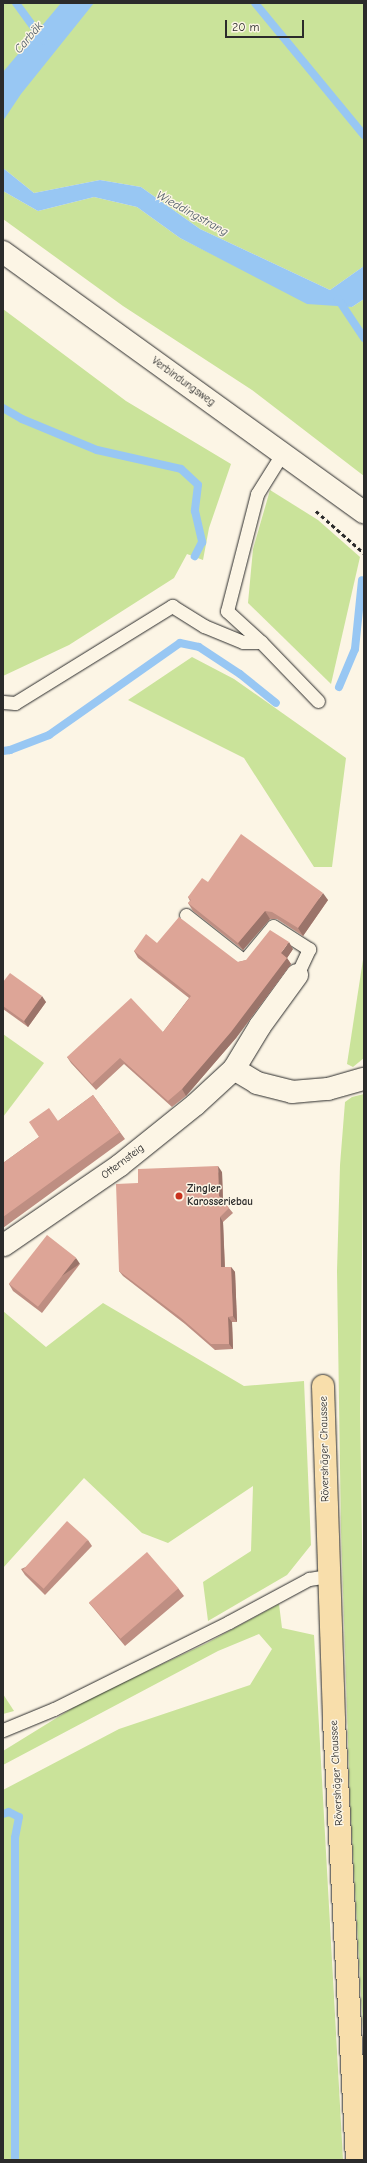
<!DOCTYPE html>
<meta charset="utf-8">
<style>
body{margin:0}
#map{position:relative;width:367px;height:2163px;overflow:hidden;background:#fcf5e5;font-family:"Comic Neue",sans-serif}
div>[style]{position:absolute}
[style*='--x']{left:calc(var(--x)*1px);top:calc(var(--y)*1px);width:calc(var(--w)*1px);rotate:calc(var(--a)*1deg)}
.green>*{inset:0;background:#cae39a}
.water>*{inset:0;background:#98c7f3}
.stream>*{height:8px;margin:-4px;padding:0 4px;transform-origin:4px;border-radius:4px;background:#98c7f3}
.path>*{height:2.5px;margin-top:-1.25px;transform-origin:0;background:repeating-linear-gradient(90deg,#2b2b2b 0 4px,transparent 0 7px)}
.roads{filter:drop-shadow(0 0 1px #2b2b2b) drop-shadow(0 0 1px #2b2b2b)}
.service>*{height:13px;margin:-6.5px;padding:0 6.5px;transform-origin:6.5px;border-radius:6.5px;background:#fcf5e5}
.minor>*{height:22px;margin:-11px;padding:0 11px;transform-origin:11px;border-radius:11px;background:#fcf5e5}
.secondary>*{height:22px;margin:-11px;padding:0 11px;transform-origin:11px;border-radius:11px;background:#fcf5e5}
.primary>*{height:22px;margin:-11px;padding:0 11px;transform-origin:11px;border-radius:11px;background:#f8deab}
.wall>*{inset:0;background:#be8e82}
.shaded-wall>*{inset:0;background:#9b746a;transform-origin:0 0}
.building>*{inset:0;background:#dda597;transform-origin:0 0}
.dots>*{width:11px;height:11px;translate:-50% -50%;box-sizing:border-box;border:2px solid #fcf5e5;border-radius:50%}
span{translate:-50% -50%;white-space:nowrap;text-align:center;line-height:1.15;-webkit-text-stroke:3px #fcf5e5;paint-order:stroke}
.street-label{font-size:11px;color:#2b2b2b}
.poi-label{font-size:11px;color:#2b2b2b;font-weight:700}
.left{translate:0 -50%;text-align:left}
.water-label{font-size:12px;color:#4c5a67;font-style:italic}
.frame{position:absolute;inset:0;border:4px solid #2b2b2b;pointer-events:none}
.scale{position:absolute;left:225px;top:20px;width:79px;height:18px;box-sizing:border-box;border:2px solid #2b2b2b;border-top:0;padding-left:5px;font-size:12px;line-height:14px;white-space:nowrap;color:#2b2b2b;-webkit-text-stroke:3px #fcf5e5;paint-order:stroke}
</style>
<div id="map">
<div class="green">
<div style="clip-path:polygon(3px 3px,364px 3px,364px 266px,330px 290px,200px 229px,141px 187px,100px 180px,34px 193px,3px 168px)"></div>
<div style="clip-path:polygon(3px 191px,38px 211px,94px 197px,137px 207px,180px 238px,222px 259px,352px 307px,364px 299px,364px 476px,252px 390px,123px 306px,3px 219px)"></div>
<div style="clip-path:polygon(3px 309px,126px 401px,231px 464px,209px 528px,203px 560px,187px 554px,174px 578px,69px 645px,3px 676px)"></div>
<div style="clip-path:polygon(270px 490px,318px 520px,360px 557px,331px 684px,248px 603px,253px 549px)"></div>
<div style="clip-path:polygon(192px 657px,234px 679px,346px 758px,332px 867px,314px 867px,244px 758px,128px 700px)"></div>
<div style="clip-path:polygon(364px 953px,364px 1058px,353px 1067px,347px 1064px)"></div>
<div style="clip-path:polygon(3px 1034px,44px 1063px,3px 1117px)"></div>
<div style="clip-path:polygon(364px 1094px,360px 1413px,364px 1660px,364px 2046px,350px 1802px,341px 1532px,337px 1271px,340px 1165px,345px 1102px,352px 1097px)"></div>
<div style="clip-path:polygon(103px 1303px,244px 1386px,304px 1381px,311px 1545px,287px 1575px,208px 1621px,203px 1582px,251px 1551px,253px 1486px,168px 1543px,142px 1533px,84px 1478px,3px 1568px,3px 1311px,46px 1347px)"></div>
<div style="clip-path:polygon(279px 1604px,282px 1628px,314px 1635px,343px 2160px,3px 2160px,3px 1790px,119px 1729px,250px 1685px,272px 1649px,259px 1634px,218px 1651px,3px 1765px,3px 1751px,84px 1701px,207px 1643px)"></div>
<div style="clip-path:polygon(3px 1694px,14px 1711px,3px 1714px)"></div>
</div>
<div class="water">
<div style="clip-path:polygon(61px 3px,94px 3px,21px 94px,3px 121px,3px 72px)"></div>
<div style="clip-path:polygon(3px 168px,34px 193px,100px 180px,141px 187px,200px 229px,330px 290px,364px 266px,364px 299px,352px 307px,307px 304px,180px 238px,137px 207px,94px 197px,38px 211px,3px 191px)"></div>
</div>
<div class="stream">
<div style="--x:16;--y:3;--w:46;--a:53.9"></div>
<div style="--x:255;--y:3;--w:171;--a:50.5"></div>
<div style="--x:338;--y:299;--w:47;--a:56.3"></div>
<div style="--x:3;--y:408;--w:22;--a:30"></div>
<div style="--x:22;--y:419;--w:81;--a:22.5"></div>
<div style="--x:97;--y:450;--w:86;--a:12.7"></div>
<div style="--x:181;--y:469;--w:23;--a:43"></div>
<div style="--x:198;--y:485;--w:26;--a:97"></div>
<div style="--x:195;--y:511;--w:32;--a:77"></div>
<div style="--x:202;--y:542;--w:16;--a:117"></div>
<div style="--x:339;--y:687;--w:41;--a:-67.2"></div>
<div style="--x:355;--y:649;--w:69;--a:-84.2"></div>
<div style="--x:3;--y:751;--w:7;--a:-8"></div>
<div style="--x:10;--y:750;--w:42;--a:-21"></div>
<div style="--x:49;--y:735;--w:160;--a:-35.1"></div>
<div style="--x:180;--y:643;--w:19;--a:12"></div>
<div style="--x:199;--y:647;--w:49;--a:33.4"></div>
<div style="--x:240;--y:674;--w:46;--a:38.9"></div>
<div style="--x:3;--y:1814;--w:6;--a:-18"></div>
<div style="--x:9;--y:1812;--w:11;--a:27"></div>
<div style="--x:19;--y:1817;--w:21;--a:101"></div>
<div style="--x:15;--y:1838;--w:322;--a:90"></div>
</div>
<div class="path">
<div style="--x:316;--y:511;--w:64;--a:41.2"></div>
</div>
<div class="roads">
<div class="service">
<div style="--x:261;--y:642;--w:46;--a:-137.6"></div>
<div style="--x:227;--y:611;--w:121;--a:-75.6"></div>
<div style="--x:257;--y:494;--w:47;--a:-58"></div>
<div style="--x:3;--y:702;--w:12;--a:5"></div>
<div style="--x:15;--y:703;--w:185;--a:-31.7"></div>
<div style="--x:172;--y:606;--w:38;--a:32"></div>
<div style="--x:204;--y:626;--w:42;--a:22.3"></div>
<div style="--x:243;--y:642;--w:18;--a:0"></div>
<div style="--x:261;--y:642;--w:82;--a:46"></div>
<div style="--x:186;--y:915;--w:74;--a:38.4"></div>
<div style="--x:244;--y:961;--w:45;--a:-50.4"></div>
<div style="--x:273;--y:926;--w:43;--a:32.6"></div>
<div style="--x:309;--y:949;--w:29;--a:115"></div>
<div style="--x:3;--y:1730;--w:55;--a:-22.4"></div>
<div style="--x:54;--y:1709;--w:195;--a:-26.4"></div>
<div style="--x:229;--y:1622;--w:91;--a:-28.3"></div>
<div style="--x:309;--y:1579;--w:19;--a:-9"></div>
</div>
<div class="minor">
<div style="--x:234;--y:1069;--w:50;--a:-58.8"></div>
<div style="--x:260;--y:1026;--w:63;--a:-54"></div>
<div style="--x:4;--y:1245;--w:140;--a:-34.5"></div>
<div style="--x:119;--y:1166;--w:97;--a:-38.8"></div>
<div style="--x:195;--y:1105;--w:53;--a:-42.7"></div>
<div style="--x:234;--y:1069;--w:27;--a:31"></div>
<div style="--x:257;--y:1083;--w:36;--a:14"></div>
<div style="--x:292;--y:1092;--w:36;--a:-5"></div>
<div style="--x:328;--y:1089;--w:37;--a:-16"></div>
</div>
<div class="secondary">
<div style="--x:3;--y:252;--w:445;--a:35.8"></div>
</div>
<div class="primary">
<div style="--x:323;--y:1386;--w:335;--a:88.1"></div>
<div style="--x:334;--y:1721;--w:440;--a:87"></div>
</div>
</div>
<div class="wall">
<div style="clip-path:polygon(208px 882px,328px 900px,303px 936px,277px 919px,270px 919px,243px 950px,193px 911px,188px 903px,190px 901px,188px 897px)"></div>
<div style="clip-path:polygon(157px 943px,238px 962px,293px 949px,287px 958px,291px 964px,236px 1038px,186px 1096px,172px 1107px,124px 1064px,96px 1090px,71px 1063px,67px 1057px,163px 1032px,189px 998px,138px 958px,134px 951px)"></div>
<div style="clip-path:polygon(3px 982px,46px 1002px,28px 1027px,3px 1009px)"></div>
<div style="clip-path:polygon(93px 1095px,125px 1139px,3px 1228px,3px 1163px,39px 1137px,58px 1121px)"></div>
<div style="clip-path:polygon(222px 1172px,223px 1201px,233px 1213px,223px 1222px,225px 1267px,231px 1267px,235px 1272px,237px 1322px,232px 1322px,233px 1349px,215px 1350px,185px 1324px,123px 1276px,119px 1271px,138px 1183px)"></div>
<div style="clip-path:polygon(80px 1264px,42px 1313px,13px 1291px,9px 1284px)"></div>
<div style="clip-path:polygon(88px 1540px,92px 1546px,45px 1595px,25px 1575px,21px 1569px)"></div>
<div style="clip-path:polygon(178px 1588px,184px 1596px,125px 1646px,95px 1610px,89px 1603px)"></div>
</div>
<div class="shaded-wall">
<div style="clip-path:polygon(323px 893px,328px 900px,303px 936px,298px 928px)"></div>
<div style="clip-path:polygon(265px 911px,270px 919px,243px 950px,238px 943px)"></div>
<div style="clip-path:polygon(289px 942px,293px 949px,287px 958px,291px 964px,236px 1038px,186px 1096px,182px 1089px)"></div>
<div style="clip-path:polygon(42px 996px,46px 1002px,28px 1027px,24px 1021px)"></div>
<div style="clip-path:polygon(218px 1166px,222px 1172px,223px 1202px,219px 1196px)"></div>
<div style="clip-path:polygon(220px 1217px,223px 1222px,225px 1273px,221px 1267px)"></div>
<div style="left:76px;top:1258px;width:7px;height:62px;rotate:56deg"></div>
<div style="clip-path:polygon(231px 1267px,235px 1272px,237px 1322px,233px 1316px)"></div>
<div style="clip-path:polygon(228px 1317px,232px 1322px,233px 1349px,229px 1344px)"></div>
</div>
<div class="building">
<div style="clip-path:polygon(241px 834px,323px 893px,298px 928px,272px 912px,265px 911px,238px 943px,188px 903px,191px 900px,188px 897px,202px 878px,208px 882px)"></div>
<div style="clip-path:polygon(179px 917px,238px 962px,246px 960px,270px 930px,289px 942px,281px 953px,287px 958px,231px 1032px,182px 1089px,168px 1101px,120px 1058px,92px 1084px,67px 1057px,131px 998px,163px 1032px,191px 996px,134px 951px,146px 934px,157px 943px)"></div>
<div style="clip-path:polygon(10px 973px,42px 996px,24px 1021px,3px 1006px,3px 982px)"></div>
<div style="clip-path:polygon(93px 1095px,120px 1132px,3px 1217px,3px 1163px,39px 1137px,29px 1122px,49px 1108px,58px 1121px)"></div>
<div style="clip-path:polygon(218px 1166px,219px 1196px,229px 1208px,220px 1217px,221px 1267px,231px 1267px,233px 1316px,228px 1317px,229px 1344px,211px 1344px,181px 1318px,119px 1271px,116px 1184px,138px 1183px,138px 1169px)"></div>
<div style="left:47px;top:1235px;width:37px;height:62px;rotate:38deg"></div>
<div style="left:67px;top:1521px;width:28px;height:66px;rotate:42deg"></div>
<div style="left:147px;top:1552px;width:48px;height:77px;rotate:49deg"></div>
</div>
<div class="dots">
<div style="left:179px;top:1196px;background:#c8321e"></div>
</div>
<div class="street-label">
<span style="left:183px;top:382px;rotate:36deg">Verbindungsweg</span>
<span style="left:123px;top:1162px;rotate:-37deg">Otternsteig</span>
<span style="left:325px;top:1449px;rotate:-91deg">Rövershäger Chaussee</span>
<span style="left:337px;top:1773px;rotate:-93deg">Rövershäger Chaussee</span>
</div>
<div class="poi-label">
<span class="left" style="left:187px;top:1196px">Zingler<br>Karosseriebau</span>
</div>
<div class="water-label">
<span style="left:29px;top:38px;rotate:-50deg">Carbäk</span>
<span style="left:192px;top:214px;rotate:29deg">Wieddingstrang</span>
</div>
<div class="frame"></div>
<div class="scale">20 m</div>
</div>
